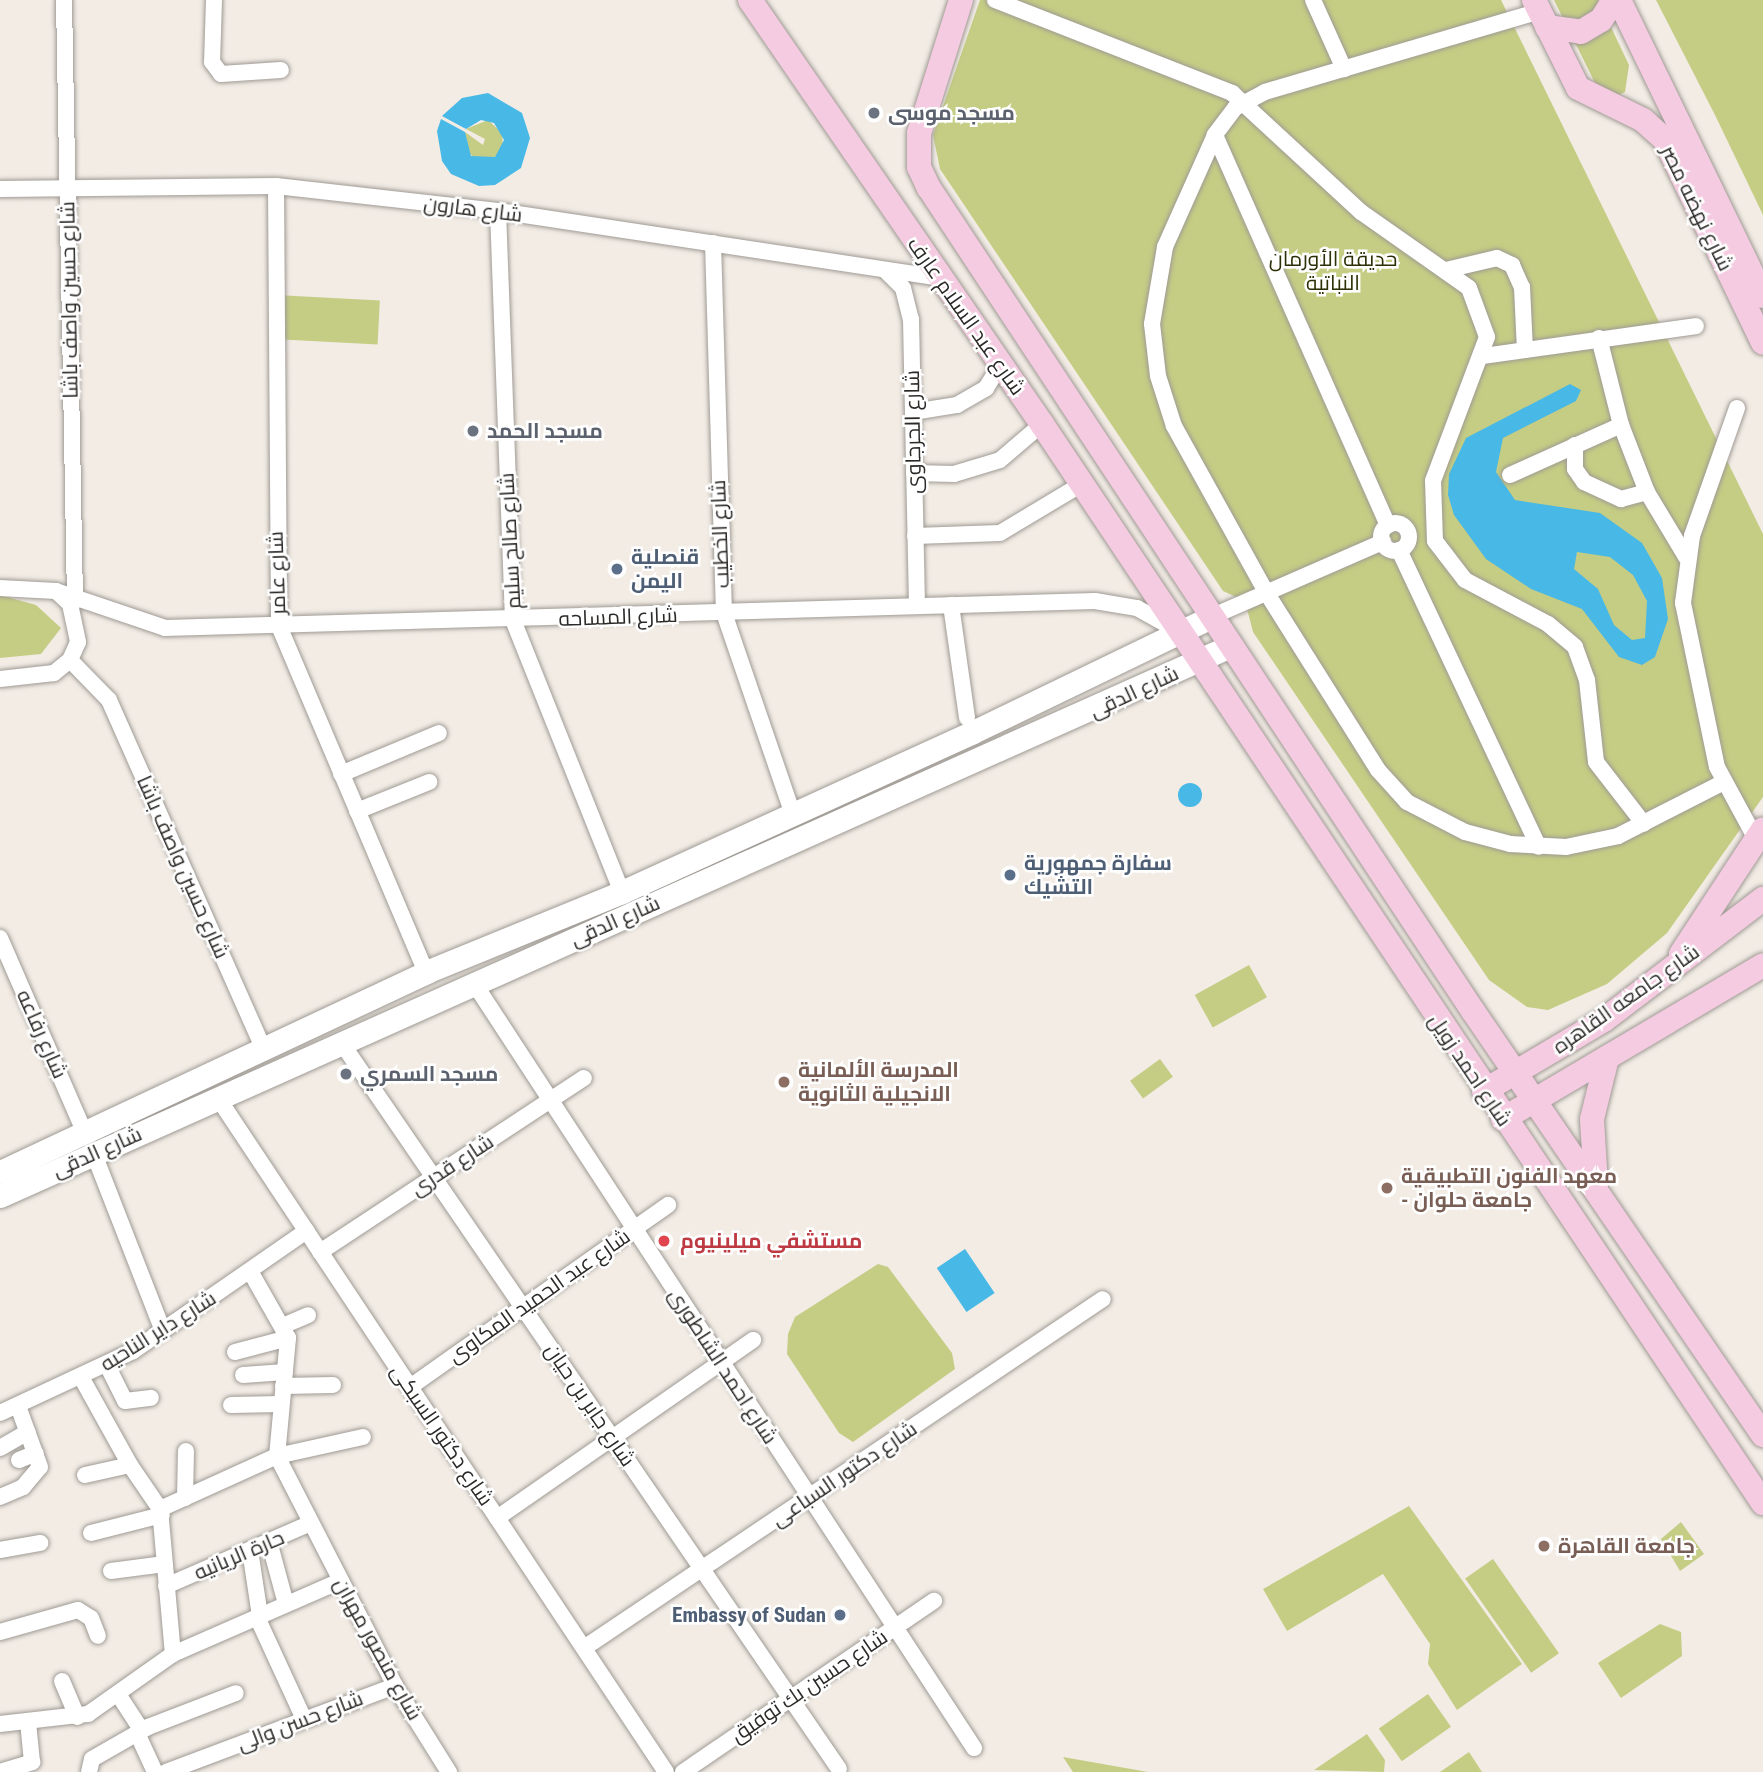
<!DOCTYPE html>
<meta charset="utf-8">
<style>
body{margin:0}
#map{position:relative;width:1763px;height:1772px;overflow:hidden;background:#f2ece5;font-family:"Roboto Condensed",Cairo,sans-serif}
div>[style]{position:absolute}
[style*='--x']{left:calc(var(--x)*1px);top:calc(var(--y)*1px);width:calc(var(--w)*1px);rotate:calc(var(--a)*1deg)}
.green>*{inset:0;background:#c5cd84;transform-origin:0 0}
.water>*{inset:0;background:#48b8e6;transform-origin:0 0}
.round{border-radius:50%}
.roads{filter:drop-shadow(0 0 2px #9f9a94) drop-shadow(0 0 2px #9f9a94)}
.street>*{height:16px;margin:-8px;padding:0 8px;transform-origin:8px;border-radius:8px;background:#fff}
.street>.ring{margin:-8px;padding:0;box-sizing:content-box;background:none;border:16px solid #fff;border-radius:50%}
.secondary>*{height:23px;margin:-11.5px;padding:0 11.5px;transform-origin:11.5px;border-radius:11.5px;background:#fff}
.primary>*{height:24px;margin:-12px;padding:0 12px;transform-origin:12px;border-radius:12px;background:#f4cbe0}
.dots>*{width:19px;height:19px;translate:-50% -50%;box-sizing:border-box;border:4px solid #fff;border-radius:50%}
span{translate:-50% -50%;white-space:nowrap;text-align:center;line-height:1.15;-webkit-text-stroke:5px #fff;paint-order:stroke}
.worship-label{font-size:21px;color:#5b616d;font-weight:700}
.left{translate:0 -50%;text-align:left}
.street-label{font-size:21px;color:#2c2a28}
.park-label{font-size:21px;color:#2d3006}
.service-label{font-size:21px;color:#4e5e75;font-weight:700}
.right{translate:-100% -50%;text-align:right}
.education-label{font-size:21px;color:#785e54;font-weight:700}
.health-label{font-size:21px;color:#be3a42;font-weight:700}
</style>
<div id="map">
<div class="green">
<div style="clip-path:polygon(980px 0,1501px 0,1763px 534px,1763px 797px,1667px 933px,1607px 984px,1548px 1010px,1527px 1007px,1489px 980px,1253px 632px,1245px 601px,1223px 591px,940px 169px,933px 135px)"></div>
<div style="clip-path:polygon(1554px 0,1598px 0,1629px 65px,1625px 92px,1612px 98px,1599px 91px)"></div>
<div style="clip-path:polygon(1656px 0,1763px 0,1763px 215px,1715px 115px)"></div>
<div style="clip-path:polygon(488px 120px,502px 133px,503px 147px,495px 157px,476px 159px,466px 151px,465px 132px,483px 145px,485px 139px,466px 129px)"></div>
<div style="left:276px;top:295px;width:104px;height:44px;rotate:3deg"></div>
<div style="clip-path:polygon(0 595px,36px 605px,61px 628px,41px 654px,0 658px)"></div>
<div style="left:1249px;top:965px;width:37px;height:62px;rotate:61deg"></div>
<div style="left:1160px;top:1059px;width:22px;height:37px;rotate:54deg"></div>
<div style="clip-path:polygon(878px 1264px,888px 1267px,952px 1353px,955px 1369px,853px 1442px,839px 1433px,787px 1354px,788px 1334px,795px 1317px)"></div>
<div style="clip-path:polygon(1409px 1506px,1522px 1664px,1457px 1710px,1428px 1664px,1430px 1644px,1383px 1574px,1287px 1631px,1263px 1589px)"></div>
<div style="clip-path:polygon(1681px 1522px,1704px 1554px,1680px 1571px,1661px 1539px)"></div>
<div style="left:1493px;top:1559px;width:115px;height:34px;rotate:55deg"></div>
<div style="clip-path:polygon(1660px 1624px,1681px 1632px,1682px 1656px,1621px 1698px,1598px 1663px)"></div>
<div style="left:1428px;top:1694px;width:40px;height:60px;rotate:55deg"></div>
<div style="clip-path:polygon(1367px 1734px,1385px 1760px,1384px 1772px,1314px 1770px)"></div>
<div style="clip-path:polygon(1469px 1752px,1482px 1772px,1440px 1772px)"></div>
<div style="clip-path:polygon(1063px 1757px,1148px 1772px,1073px 1772px)"></div>
</div>
<div class="water">
<div style="clip-path:polygon(488px 93px,522px 113px,530px 138px,521px 168px,495px 185px,479px 186px,451px 174px,442px 161px,437px 131px,441px 119px,465px 132px,471px 156px,495px 157px,504px 140px,494px 123px,481px 120px,466px 129px,442px 116px,462px 98px)"></div>
<div style="clip-path:polygon(evenodd,1570px 384px,1581px 390px,1576px 401px,1503px 438px,1496px 472px,1515px 500px,1600px 513px,1642px 543px,1662px 578px,1668px 619px,1655px 657px,1642px 665px,1619px 657px,1582px 609px,1531px 589px,1486px 559px,1454px 515px,1448px 495px,1449px 474px,1466px 438px,1570px 384px,1577px 552px,1610px 557px,1633px 575px,1647px 601px,1645px 638px,1632px 640px,1614px 625px,1598px 589px,1574px 569px,1577px 552px)"></div>
<div class="round" style="left:1178px;top:783px;width:24px;height:24px"></div>
<div style="left:965px;top:1249px;width:53px;height:34px;rotate:56deg"></div>
</div>
<div class="roads">
<div class="street">
<div style="--x:64;--y:0;--w:601;--a:88.95"></div>
<div style="--x:214;--y:0;--w:62;--a:91.8"></div>
<div style="--x:212;--y:62;--w:15;--a:53"></div>
<div style="--x:221;--y:74;--w:60;--a:-3.8"></div>
<div style="--x:995;--y:0;--w:255;--a:21.4"></div>
<div style="--x:1232;--y:93;--w:176;--a:42.7"></div>
<div style="--x:1361;--y:212;--w:132;--a:35.1"></div>
<div style="--x:1469;--y:288;--w:52;--a:69.8"></div>
<div style="--x:1487;--y:337;--w:154;--a:110.6"></div>
<div style="--x:1433;--y:481;--w:60;--a:88.1"></div>
<div style="--x:1435;--y:541;--w:49;--a:52.4"></div>
<div style="--x:1465;--y:580;--w:94;--a:27.9"></div>
<div style="--x:1548;--y:624;--w:35;--a:40"></div>
<div style="--x:1575;--y:647;--w:35;--a:70"></div>
<div style="--x:1587;--y:680;--w:82;--a:83.7"></div>
<div style="--x:1596;--y:762;--w:78;--a:52.3"></div>
<div style="--x:1313;--y:0;--w:76;--a:65.8"></div>
<div style="--x:1540;--y:11;--w:287;--a:163.6"></div>
<div style="--x:1265;--y:92;--w:34;--a:152"></div>
<div style="--x:1235;--y:108;--w:34;--a:127"></div>
<div style="--x:1215;--y:135;--w:123;--a:114.1"></div>
<div style="--x:1165;--y:247;--w:78;--a:99.6"></div>
<div style="--x:1152;--y:324;--w:52;--a:83.4"></div>
<div style="--x:1158;--y:376;--w:52;--a:72.3"></div>
<div style="--x:1174;--y:426;--w:190;--a:61"></div>
<div style="--x:1266;--y:592;--w:210;--a:57.8"></div>
<div style="--x:1378;--y:770;--w:43;--a:47.8"></div>
<div style="--x:1407;--y:802;--w:65;--a:27.3"></div>
<div style="--x:1465;--y:832;--w:47;--a:14.9"></div>
<div style="--x:1510;--y:844;--w:56;--a:3.1"></div>
<div style="--x:1566;--y:847;--w:53;--a:-11.9"></div>
<div style="--x:1618;--y:836;--w:117;--a:-27"></div>
<div style="--x:1215;--y:135;--w:427;--a:66.1"></div>
<div style="--x:276;--y:186;--w:440;--a:89.6"></div>
<div style="--x:279;--y:626;--w:376;--a:67"></div>
<div style="--x:0;--y:189;--w:276;--a:-0.6"></div>
<div style="--x:276;--y:186;--w:223;--a:6.4"></div>
<div style="--x:498;--y:211;--w:449;--a:8.6"></div>
<div style="--x:498;--y:211;--w:409;--a:87.9"></div>
<div style="--x:513;--y:620;--w:293;--a:68.2"></div>
<div style="--x:713;--y:243;--w:370;--a:88.3"></div>
<div style="--x:724;--y:613;--w:213;--a:71.1"></div>
<div style="--x:885;--y:270;--w:25;--a:45"></div>
<div style="--x:903;--y:288;--w:32;--a:76"></div>
<div style="--x:911;--y:319;--w:287;--a:88.8"></div>
<div style="--x:1446;--y:270;--w:52;--a:-13.2"></div>
<div style="--x:1497;--y:258;--w:17;--a:25"></div>
<div style="--x:1512;--y:265;--w:24;--a:66"></div>
<div style="--x:1522;--y:287;--w:63;--a:87.3"></div>
<div style="--x:1599;--y:338;--w:90;--a:75.8"></div>
<div style="--x:1621;--y:425;--w:72;--a:68.8"></div>
<div style="--x:1647;--y:492;--w:76;--a:59"></div>
<div style="--x:1483;--y:356;--w:215;--a:-8"></div>
<div style="--x:1737;--y:408;--w:136;--a:109.4"></div>
<div style="--x:1692;--y:536;--w:68;--a:97.7"></div>
<div style="--x:1683;--y:603;--w:167;--a:78.3"></div>
<div style="--x:1717;--y:767;--w:82;--a:61.6"></div>
<div style="--x:913;--y:412;--w:45;--a:-9"></div>
<div style="--x:957;--y:405;--w:34;--a:-30"></div>
<div style="--x:986;--y:388;--w:28;--a:-58"></div>
<div style="--x:1575;--y:445;--w:24;--a:90"></div>
<div style="--x:1575;--y:469;--w:16;--a:55"></div>
<div style="--x:1584;--y:482;--w:41;--a:24.7"></div>
<div style="--x:1621;--y:499;--w:27;--a:-15"></div>
<div style="--x:914;--y:473;--w:40;--a:1.4"></div>
<div style="--x:954;--y:474;--w:48;--a:-16.9"></div>
<div style="--x:1000;--y:460;--w:55;--a:-40.6"></div>
<div style="--x:1510;--y:475;--w:122;--a:-24.2"></div>
<div class="ring" style="left:1381px;top:523px;width:12px;height:12px"></div>
<div style="--x:915;--y:536;--w:85;--a:-2"></div>
<div style="--x:1000;--y:533;--w:96;--a:-30.9"></div>
<div style="--x:1399;--y:550;--w:328;--a:64.8"></div>
<div style="--x:0;--y:588;--w:56;--a:3.1"></div>
<div style="--x:56;--y:591;--w:19;--a:43"></div>
<div style="--x:70;--y:604;--w:39;--a:78"></div>
<div style="--x:78;--y:642;--w:20;--a:114"></div>
<div style="--x:70;--y:660;--w:21;--a:141"></div>
<div style="--x:54;--y:673;--w:54;--a:173.7"></div>
<div style="--x:56;--y:591;--w:115;--a:18.7"></div>
<div style="--x:165;--y:628;--w:930;--a:-1.66"></div>
<div style="--x:1095;--y:601;--w:43;--a:9.5"></div>
<div style="--x:1137;--y:608;--w:41;--a:29.1"></div>
<div style="--x:951;--y:605;--w:114;--a:81.9"></div>
<div style="--x:1211;--y:617;--w:188;--a:-23.6"></div>
<div style="--x:70;--y:660;--w:56;--a:45.7"></div>
<div style="--x:109;--y:700;--w:381;--a:66.1"></div>
<div style="--x:341;--y:774;--w:106;--a:-22.7"></div>
<div style="--x:357;--y:811;--w:78;--a:-21.9"></div>
<div style="--x:0;--y:938;--w:210;--a:66.5"></div>
<div style="--x:474;--y:983;--w:914;--a:56.83"></div>
<div style="--x:341;--y:1042;--w:881;--a:55.59"></div>
<div style="--x:218;--y:1098;--w:809;--a:56.39"></div>
<div style="--x:94;--y:1154;--w:190;--a:68.7"></div>
<div style="--x:320;--y:1252;--w:316;--a:-33.4"></div>
<div style="--x:250;--y:1271;--w:77;--a:60.4"></div>
<div style="--x:288;--y:1338;--w:119;--a:95.3"></div>
<div style="--x:277;--y:1456;--w:259;--a:62.8"></div>
<div style="--x:395;--y:1686;--w:102;--a:57.9"></div>
<div style="--x:285;--y:1325;--w:25;--a:-23"></div>
<div style="--x:235;--y:1352;--w:55;--a:-14.8"></div>
<div style="--x:107;--y:1365;--w:40;--a:63.4"></div>
<div style="--x:125;--y:1401;--w:26;--a:-7"></div>
<div style="--x:243;--y:1375;--w:42;--a:-4.1"></div>
<div style="--x:81;--y:1377;--w:101;--a:60.9"></div>
<div style="--x:283;--y:1386;--w:50;--a:-1.1"></div>
<div style="--x:410;--y:1387;--w:316;--a:-35.2"></div>
<div style="--x:231;--y:1405;--w:49;--a:-1.2"></div>
<div style="--x:0;--y:1413;--w:147;--a:-25"></div>
<div style="--x:133;--y:1351;--w:211;--a:-34.7"></div>
<div style="--x:0;--y:1448;--w:32;--a:-30"></div>
<div style="--x:19;--y:1460;--w:18;--a:-22"></div>
<div style="--x:85;--y:1475;--w:46;--a:-12.5"></div>
<div style="--x:130;--y:1465;--w:53;--a:55.7"></div>
<div style="--x:160;--y:1509;--w:146;--a:84.9"></div>
<div style="--x:0;--y:1497;--w:25;--a:-23"></div>
<div style="--x:23;--y:1487;--w:26;--a:-50"></div>
<div style="--x:40;--y:1467;--w:65;--a:-109.8"></div>
<div style="--x:185;--y:1498;--w:47;--a:-88.8"></div>
<div style="--x:160;--y:1509;--w:128;--a:-24.4"></div>
<div style="--x:277;--y:1456;--w:88;--a:-12.5"></div>
<div style="--x:497;--y:1518;--w:312;--a:-34.8"></div>
<div style="--x:91;--y:1533;--w:73;--a:-14.2"></div>
<div style="--x:269;--y:1541;--w:65;--a:74.9"></div>
<div style="--x:0;--y:1550;--w:41;--a:-9.9"></div>
<div style="--x:250;--y:1550;--w:67;--a:81.4"></div>
<div style="--x:111;--y:1571;--w:54;--a:-7.4"></div>
<div style="--x:166;--y:1586;--w:158;--a:-23.5"></div>
<div style="--x:257;--y:1617;--w:112;--a:65.3"></div>
<div style="--x:0;--y:1632;--w:81;--a:-15.8"></div>
<div style="--x:78;--y:1610;--w:15;--a:32"></div>
<div style="--x:91;--y:1618;--w:19;--a:69"></div>
<div style="--x:584;--y:1648;--w:625;--a:-33.92"></div>
<div style="--x:62;--y:1681;--w:39;--a:67"></div>
<div style="--x:118;--y:1694;--w:44;--a:57"></div>
<div style="--x:0;--y:1724;--w:89;--a:-6.5"></div>
<div style="--x:88;--y:1714;--w:104;--a:-35.2"></div>
<div style="--x:173;--y:1654;--w:182;--a:-23.6"></div>
<div style="--x:137;--y:1733;--w:43;--a:65.2"></div>
<div style="--x:0;--y:1772;--w:34;--a:-17"></div>
<div style="--x:32;--y:1762;--w:40;--a:-95.7"></div>
<div style="--x:89;--y:1772;--w:13;--a:-77"></div>
<div style="--x:92;--y:1759;--w:64;--a:-29.7"></div>
<div style="--x:148;--y:1727;--w:94;--a:-21.1"></div>
<div style="--x:166;--y:1772;--w:245;--a:-20.6"></div>
<div style="--x:683;--y:1772;--w:304;--a:-34.3"></div>
</div>
<div class="secondary">
<div style="--x:0;--y:1172;--w:471;--a:-25.1"></div>
<div style="--x:426;--y:972;--w:212;--a:-22.2"></div>
<div style="--x:622;--y:892;--w:384;--a:-24.5"></div>
<div style="--x:971;--y:733;--w:267;--a:-25.8"></div>
<div style="--x:0;--y:1196;--w:1347;--a:-24.09"></div>
</div>
<div class="primary">
<div style="--x:750;--y:0;--w:515;--a:55.45"></div>
<div style="--x:1042;--y:424;--w:1298;--a:56.25"></div>
<div style="--x:961;--y:0;--w:139;--a:107.5"></div>
<div style="--x:919;--y:133;--w:34;--a:90"></div>
<div style="--x:919;--y:167;--w:23;--a:65"></div>
<div style="--x:929;--y:188;--w:987;--a:56.54"></div>
<div style="--x:1473;--y:1011;--w:514;--a:55.63"></div>
<div style="--x:1534;--y:0;--w:98;--a:63.4"></div>
<div style="--x:1578;--y:88;--w:72;--a:26.2"></div>
<div style="--x:1643;--y:120;--w:30;--a:42"></div>
<div style="--x:1665;--y:140;--w:225;--a:64.2"></div>
<div style="--x:1619;--y:0;--w:329;--a:64.1"></div>
<div style="--x:1547;--y:27;--w:34;--a:8"></div>
<div style="--x:1581;--y:32;--w:23;--a:-31"></div>
<div style="--x:1601;--y:20;--w:24;--a:-57"></div>
<div style="--x:1681;--y:954;--w:149;--a:-56.7"></div>
<div style="--x:1484;--y:1091;--w:139;--a:-30.6"></div>
<div style="--x:1604;--y:1020;--w:200;--a:-37.3"></div>
<div style="--x:1503;--y:1119;--w:302;--a:-30.6"></div>
<div style="--x:1596;--y:1185;--w:66;--a:-93.5"></div>
<div style="--x:1592;--y:1119;--w:63;--a:-76.2"></div>
</div>
</div>
<div class="dots">
<div style="left:874px;top:113px;background:#6b7280"></div>
<div style="left:473px;top:431px;background:#6b7280"></div>
<div style="left:617px;top:569px;background:#5c6f8a"></div>
<div style="left:1010px;top:875px;background:#5c6f8a"></div>
<div style="left:346px;top:1074px;background:#6b7280"></div>
<div style="left:784px;top:1082px;background:#8d6e63"></div>
<div style="left:1387px;top:1188px;background:#8d6e63"></div>
<div style="left:664px;top:1241px;background:#e0444e"></div>
<div style="left:1544px;top:1546px;background:#8d6e63"></div>
<div style="left:840px;top:1615px;background:#5c6f8a"></div>
</div>
<div class="worship-label">
<span class="left" style="left:888px;top:113px">مسجد موسى</span>
<span class="left" style="left:487px;top:431px">مسجد الحمد</span>
<span class="left" style="left:360px;top:1074px">مسجد السمري</span>
</div>
<div class="street-label">
<span style="left:1697px;top:208px;rotate:64deg">شارع نهضه مصر</span>
<span style="left:473px;top:209px;rotate:7deg">شارع هارون</span>
<span style="left:69px;top:300px;rotate:-91deg">شارع حسين واصف باشا</span>
<span style="left:966px;top:316px;rotate:55deg">شارع عبد السلام عارف</span>
<span style="left:913px;top:432px;rotate:-91deg">شارع الجرجاوى</span>
<span style="left:720px;top:534px;rotate:-92deg">شارع الخطيب</span>
<span style="left:510px;top:541px;rotate:-93deg">شارع صالح سليم</span>
<span style="left:277px;top:573px;rotate:-92deg">شارع عامر</span>
<span style="left:618px;top:617px;rotate:-2deg">شارع المساحه</span>
<span style="left:1134px;top:692px;rotate:-25deg">شارع الدقى</span>
<span style="left:183px;top:867px;rotate:66deg">شارع حسين واصف باشا</span>
<span style="left:615px;top:921px;rotate:-24deg">شارع الدقى</span>
<span style="left:1626px;top:999px;rotate:-35deg">شارع جامعه القاهره</span>
<span style="left:42px;top:1034px;rotate:66deg">شارع رفاعه</span>
<span style="left:1470px;top:1070px;rotate:56deg">شارع احمد زويل</span>
<span style="left:97px;top:1152px;rotate:-24deg">شارع الدقى</span>
<span style="left:452px;top:1165px;rotate:-33deg">شارع قدرى</span>
<span style="left:539px;top:1296px;rotate:-35deg">شارع عبد الحميد المكاوى</span>
<span style="left:158px;top:1331px;rotate:-32deg">شارع داير الناحيه</span>
<span style="left:723px;top:1366px;rotate:57deg">شارع احمد الشاطورى</span>
<span style="left:590px;top:1405px;rotate:56deg">شارع جابر بن حيان</span>
<span style="left:442px;top:1435px;rotate:56deg">شارع دكتور السبكى</span>
<span style="left:844px;top:1474px;rotate:-34deg">شارع دكتور السباعى</span>
<span style="left:239px;top:1555px;rotate:-23deg">حارة الريانيه</span>
<span style="left:378px;top:1649px;rotate:61deg">شارع منصور مهران</span>
<span style="left:809px;top:1686px;rotate:-34deg">شارع حسين بك توفيق</span>
<span style="left:300px;top:1721px;rotate:-21deg">شارع حسن والى</span>
</div>
<div class="park-label">
<span style="left:1333px;top:271px">حديقة الأورمان<br>النباتية</span>
</div>
<div class="service-label">
<span class="left" style="left:631px;top:569px">قنصلية<br>اليمن</span>
<span class="left" style="left:1024px;top:875px">سفارة جمهورية<br>التشيك</span>
<span class="right" style="left:826px;top:1615px">Embassy of Sudan</span>
</div>
<div class="education-label">
<span class="left" style="left:798px;top:1082px">المدرسة الألمانية<br>الانجيلية الثانوية</span>
<span class="left" style="left:1401px;top:1188px">معهد الفنون التطبيقية<br>- جامعة حلوان</span>
<span class="left" style="left:1558px;top:1546px">جامعة القاهرة</span>
</div>
<div class="health-label">
<span class="left" style="left:680px;top:1241px">مستشفي ميلينيوم</span>
</div>
</div>
